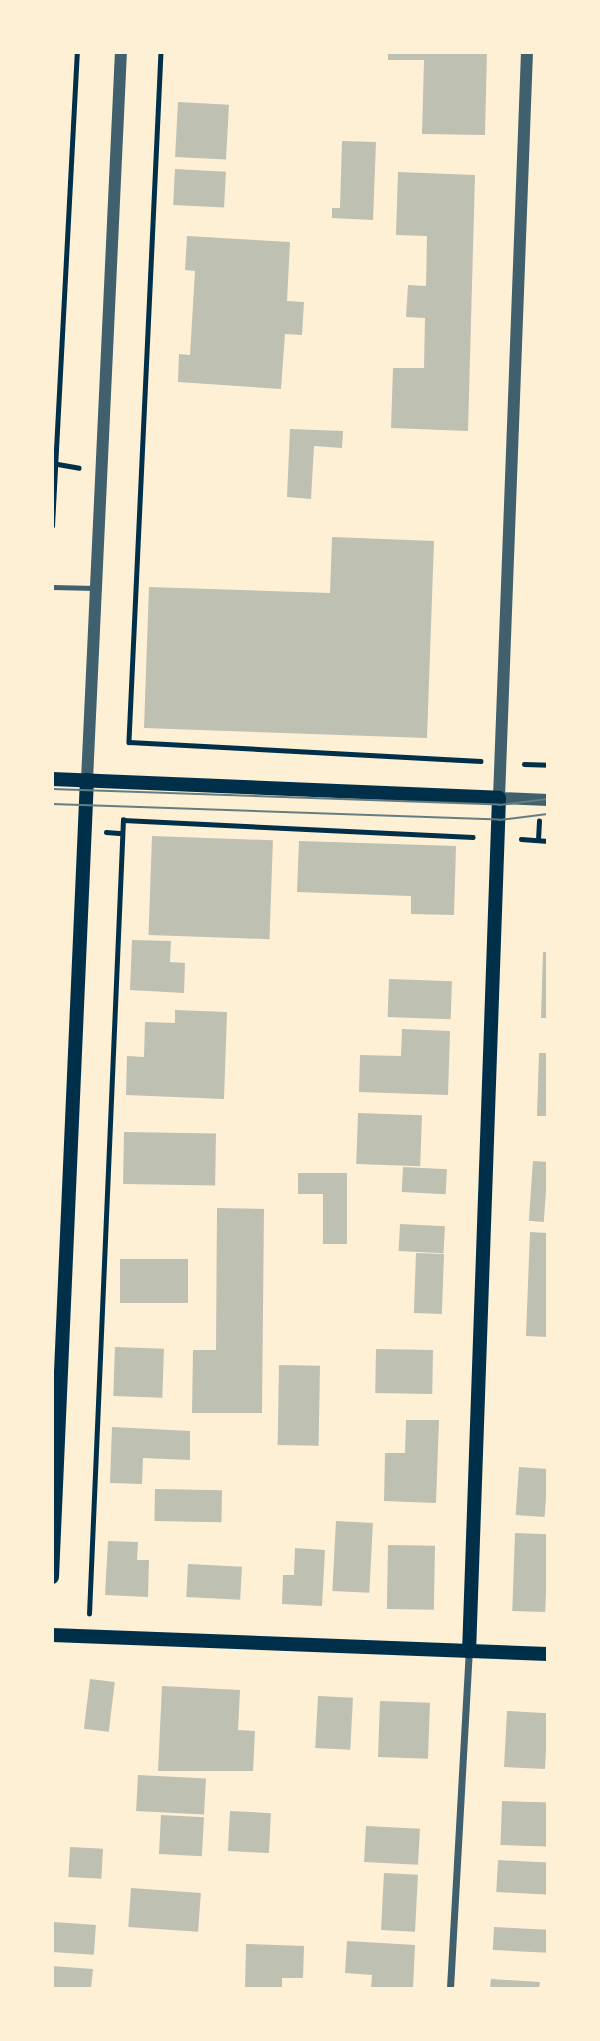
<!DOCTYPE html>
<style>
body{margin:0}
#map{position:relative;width:600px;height:2041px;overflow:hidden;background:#fdf0d5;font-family:Georgia,serif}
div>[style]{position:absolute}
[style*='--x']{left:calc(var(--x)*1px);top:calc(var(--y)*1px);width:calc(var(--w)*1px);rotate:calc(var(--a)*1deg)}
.building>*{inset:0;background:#bec0b2;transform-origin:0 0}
.path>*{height:4.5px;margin:-2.25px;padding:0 2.25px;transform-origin:2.25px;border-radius:2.25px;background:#003049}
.service>*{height:5px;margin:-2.5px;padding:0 2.5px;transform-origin:2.5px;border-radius:2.5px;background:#3f606c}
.minor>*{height:7px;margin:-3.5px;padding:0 3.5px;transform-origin:3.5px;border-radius:3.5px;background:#3f606c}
.tertiary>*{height:12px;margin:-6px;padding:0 6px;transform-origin:6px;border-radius:6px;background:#3f606c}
.secondary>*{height:14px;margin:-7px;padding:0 7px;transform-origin:7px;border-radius:7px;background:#003049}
.tram>*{height:2px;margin:-1px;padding:0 1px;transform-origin:1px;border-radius:1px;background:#657d81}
span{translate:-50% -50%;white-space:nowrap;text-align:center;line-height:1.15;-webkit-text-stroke:5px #fdf0d5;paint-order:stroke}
.frame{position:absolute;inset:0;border:54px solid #fdf0d5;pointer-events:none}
</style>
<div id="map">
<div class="building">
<div style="clip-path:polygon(388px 52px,487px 52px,485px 135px,422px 134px,424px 60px,388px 60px)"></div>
<div style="left:178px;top:102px;width:51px;height:55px;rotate:3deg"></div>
<div style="clip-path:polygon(342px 141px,376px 142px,373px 220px,332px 218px,332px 208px,340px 208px)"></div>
<div style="left:175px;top:169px;width:51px;height:36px;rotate:3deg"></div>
<div style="clip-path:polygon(398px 172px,475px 175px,468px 431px,391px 428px,393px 368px,424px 368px,425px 318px,406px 317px,408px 285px,426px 286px,427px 236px,396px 235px)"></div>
<div style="clip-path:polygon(187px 236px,290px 242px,287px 301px,304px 302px,302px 335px,285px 334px,281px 389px,178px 382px,179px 354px,190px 355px,195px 271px,185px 270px)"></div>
<div style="clip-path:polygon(290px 429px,343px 431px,342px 448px,314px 446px,311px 499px,287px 497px)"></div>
<div style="clip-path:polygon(332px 537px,434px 541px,427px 738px,144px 728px,149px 587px,330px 593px)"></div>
<div style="left:152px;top:836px;width:121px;height:99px;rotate:2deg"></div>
<div style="clip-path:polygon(299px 841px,456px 846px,454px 915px,411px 914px,411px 896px,297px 892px)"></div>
<div style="clip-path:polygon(132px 940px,171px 941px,170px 962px,185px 963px,184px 993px,130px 990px)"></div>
<div style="clip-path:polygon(543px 952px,548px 952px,548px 1018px,541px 1018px)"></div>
<div style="left:389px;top:979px;width:63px;height:38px;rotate:2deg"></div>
<div style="clip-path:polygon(175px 1010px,227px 1012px,224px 1099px,126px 1095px,127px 1056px,144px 1057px,145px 1022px,175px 1023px)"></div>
<div style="clip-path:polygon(402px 1029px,450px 1031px,448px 1095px,359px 1092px,360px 1055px,401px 1056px)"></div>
<div style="clip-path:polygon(539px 1053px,548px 1053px,548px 1116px,537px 1116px)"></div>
<div style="left:358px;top:1113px;width:64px;height:51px;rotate:2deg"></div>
<div style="left:124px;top:1132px;width:92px;height:52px;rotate:1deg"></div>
<div style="left:533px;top:1161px;width:15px;height:60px;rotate:4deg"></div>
<div style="left:403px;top:1167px;width:44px;height:25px;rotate:3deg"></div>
<div style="clip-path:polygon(298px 1173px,347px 1173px,347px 1244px,323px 1244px,323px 1194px,298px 1194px)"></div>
<div style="clip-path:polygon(217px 1208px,264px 1209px,262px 1413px,192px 1413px,193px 1350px,216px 1350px)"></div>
<div style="left:400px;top:1224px;width:45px;height:27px;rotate:3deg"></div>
<div style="clip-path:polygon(530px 1232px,548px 1233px,548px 1337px,526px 1336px)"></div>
<div style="left:416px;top:1253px;width:28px;height:60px;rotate:2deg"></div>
<div style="left:120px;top:1259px;width:68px;height:44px"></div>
<div style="left:115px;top:1347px;width:49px;height:49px;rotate:2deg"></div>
<div style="left:376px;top:1349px;width:57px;height:44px;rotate:1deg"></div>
<div style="left:279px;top:1365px;width:41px;height:80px;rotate:1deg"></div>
<div style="clip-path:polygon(406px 1420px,439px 1420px,436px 1503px,384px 1501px,385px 1453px,405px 1453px)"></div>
<div style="clip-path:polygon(112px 1427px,190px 1431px,190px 1460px,143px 1458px,142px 1484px,110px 1483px)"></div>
<div style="left:519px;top:1467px;width:29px;height:48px;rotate:4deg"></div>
<div style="left:155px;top:1489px;width:67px;height:32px;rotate:1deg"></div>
<div style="left:336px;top:1521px;width:37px;height:70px;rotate:3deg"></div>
<div style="left:515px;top:1533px;width:33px;height:78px;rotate:2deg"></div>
<div style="clip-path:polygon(108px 1541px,138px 1542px,137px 1560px,149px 1560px,148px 1597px,105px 1595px)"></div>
<div style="left:388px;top:1545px;width:47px;height:64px;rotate:1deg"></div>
<div style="clip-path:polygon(295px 1548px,325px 1550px,322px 1606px,282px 1604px,283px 1575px,294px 1575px)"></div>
<div style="left:188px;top:1564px;width:54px;height:33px;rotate:3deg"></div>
<div style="left:90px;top:1679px;width:25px;height:50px;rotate:7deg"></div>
<div style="clip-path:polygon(162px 1686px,240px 1690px,238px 1730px,255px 1731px,253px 1771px,158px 1771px)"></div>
<div style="left:318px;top:1696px;width:35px;height:52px;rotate:3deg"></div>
<div style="left:380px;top:1701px;width:50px;height:56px;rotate:2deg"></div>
<div style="left:507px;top:1711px;width:41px;height:56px;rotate:3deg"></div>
<div style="left:138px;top:1775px;width:68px;height:36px;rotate:3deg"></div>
<div style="left:502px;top:1801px;width:46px;height:44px;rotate:2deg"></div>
<div style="left:230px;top:1811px;width:41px;height:40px;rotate:3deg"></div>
<div style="left:161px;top:1815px;width:43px;height:39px;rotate:3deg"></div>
<div style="left:366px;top:1826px;width:54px;height:36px;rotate:3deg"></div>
<div style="left:70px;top:1847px;width:33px;height:30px;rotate:3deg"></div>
<div style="left:498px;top:1860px;width:50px;height:32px;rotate:3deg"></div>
<div style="left:384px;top:1873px;width:34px;height:57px;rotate:3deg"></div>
<div style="left:131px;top:1888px;width:70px;height:39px;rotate:4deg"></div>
<div style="left:54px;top:1922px;width:42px;height:30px;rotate:4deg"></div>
<div style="left:494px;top:1927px;width:54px;height:23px;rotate:3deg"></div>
<div style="clip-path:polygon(347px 1941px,415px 1945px,413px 1988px,371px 1988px,372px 1975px,345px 1973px)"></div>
<div style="clip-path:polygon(246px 1944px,304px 1946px,303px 1978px,282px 1978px,282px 1988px,245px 1988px)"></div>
<div style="clip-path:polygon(52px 1966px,93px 1969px,91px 1988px,52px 1988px)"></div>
<div style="clip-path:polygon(491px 1979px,540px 1982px,539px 1988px,490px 1988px)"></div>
</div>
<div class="path">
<div style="--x:161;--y:52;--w:691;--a:92.66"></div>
<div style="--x:129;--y:742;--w:352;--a:3.1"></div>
<div style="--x:52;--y:463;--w:27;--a:10"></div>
<div style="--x:52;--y:526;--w:475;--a:-87"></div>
<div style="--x:524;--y:764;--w:24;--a:2"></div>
<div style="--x:106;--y:832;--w:16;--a:4"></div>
<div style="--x:521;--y:839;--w:27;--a:4"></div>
<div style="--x:538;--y:840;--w:19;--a:-87"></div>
<div style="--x:89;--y:1614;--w:795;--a:-87.55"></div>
<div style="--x:123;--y:820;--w:350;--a:2.8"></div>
</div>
<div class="service">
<div style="--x:52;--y:587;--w:43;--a:1.3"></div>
</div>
<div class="minor">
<div style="--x:450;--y:1988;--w:337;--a:-86.8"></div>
</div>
<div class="tertiary">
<div style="--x:527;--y:52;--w:747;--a:92.15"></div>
<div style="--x:499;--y:798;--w:49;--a:2.3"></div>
<div style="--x:87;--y:780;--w:729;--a:-87.33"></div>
</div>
<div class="secondary">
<div style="--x:52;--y:779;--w:447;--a:2.4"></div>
<div style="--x:499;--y:798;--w:854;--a:92.01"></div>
<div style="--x:52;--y:1577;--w:798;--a:-87.49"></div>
<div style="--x:52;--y:1635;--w:496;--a:2.2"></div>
</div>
<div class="tram">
<div style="--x:52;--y:789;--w:447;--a:2"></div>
<div style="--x:499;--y:805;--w:49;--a:-7"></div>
<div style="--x:52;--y:804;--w:447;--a:2"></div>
<div style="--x:499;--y:820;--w:49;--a:-7"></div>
</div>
<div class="frame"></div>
</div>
